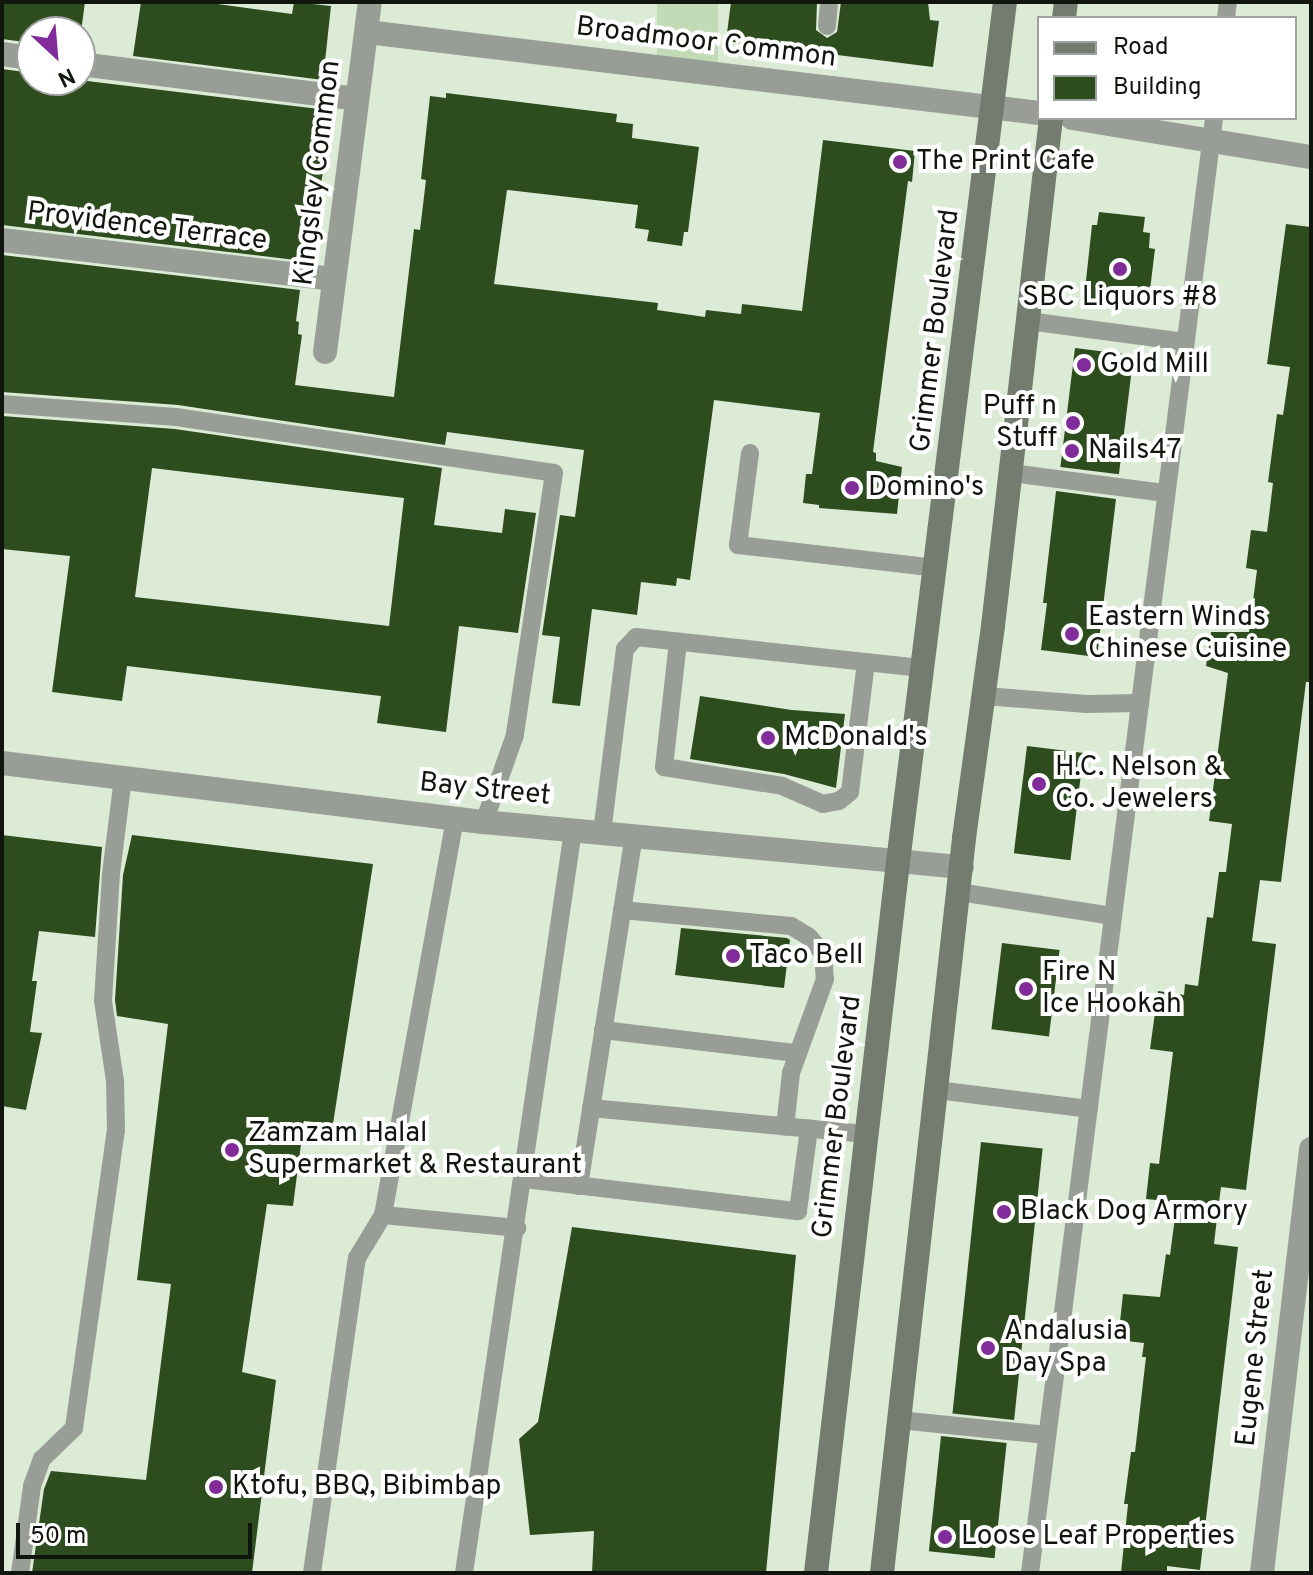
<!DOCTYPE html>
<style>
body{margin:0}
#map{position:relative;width:1313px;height:1575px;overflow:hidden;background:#dcebd6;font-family:Overpass,sans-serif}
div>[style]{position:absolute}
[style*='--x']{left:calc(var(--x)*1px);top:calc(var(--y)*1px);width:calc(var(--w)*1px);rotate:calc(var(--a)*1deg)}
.green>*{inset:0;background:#c1dbb7;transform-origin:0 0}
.building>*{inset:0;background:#2d4d1f;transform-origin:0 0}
.service>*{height:18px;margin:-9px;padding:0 9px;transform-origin:9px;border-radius:9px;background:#989e96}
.minor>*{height:24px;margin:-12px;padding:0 12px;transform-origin:12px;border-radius:12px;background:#989e96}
.secondary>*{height:24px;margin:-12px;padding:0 12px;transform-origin:12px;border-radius:12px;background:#737c6f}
.dots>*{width:22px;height:22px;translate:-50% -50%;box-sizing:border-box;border:4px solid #fff;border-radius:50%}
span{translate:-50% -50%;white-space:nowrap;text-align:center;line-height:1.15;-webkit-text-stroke:8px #fff;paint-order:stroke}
.street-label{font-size:28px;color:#10150e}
.poi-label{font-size:28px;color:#10150e}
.left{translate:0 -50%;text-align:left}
.right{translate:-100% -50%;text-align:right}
.frame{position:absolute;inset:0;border:4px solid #10150e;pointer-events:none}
.legend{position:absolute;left:1037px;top:16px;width:260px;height:104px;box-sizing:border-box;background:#fff;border:2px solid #9fa19f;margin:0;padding:10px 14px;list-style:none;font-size:24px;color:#10150e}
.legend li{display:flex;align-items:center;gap:16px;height:40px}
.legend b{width:40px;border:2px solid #9fa19f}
.north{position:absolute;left:16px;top:16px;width:80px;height:80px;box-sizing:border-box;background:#fff;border:2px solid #9fa19f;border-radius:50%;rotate:154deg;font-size:22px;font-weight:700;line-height:32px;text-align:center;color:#10150e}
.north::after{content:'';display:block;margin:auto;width:28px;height:36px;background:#812c9a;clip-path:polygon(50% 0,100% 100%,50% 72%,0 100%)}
.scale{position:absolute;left:16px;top:1523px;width:236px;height:36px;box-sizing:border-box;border:4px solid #10150e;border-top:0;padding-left:10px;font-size:24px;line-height:28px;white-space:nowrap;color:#10150e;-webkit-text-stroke:6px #fff;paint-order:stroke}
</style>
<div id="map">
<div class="green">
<div style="left:657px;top:2px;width:61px;height:64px"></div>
</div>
<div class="building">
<div style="clip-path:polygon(2px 2px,85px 2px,81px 32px,32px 32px,32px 43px,2px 39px)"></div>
<div style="clip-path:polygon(141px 2px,203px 2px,292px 14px,294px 2px,331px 6px,323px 80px,133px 56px)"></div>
<div style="clip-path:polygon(731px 2px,817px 2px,816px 30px,827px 38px,837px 32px,841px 2px,928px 2px,930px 20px,939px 21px,933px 67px,726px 41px)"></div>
<div style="clip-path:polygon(2px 69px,32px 73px,32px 80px,79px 80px,319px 109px,318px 113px,323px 113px,319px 142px,324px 143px,323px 153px,326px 154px,309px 255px,305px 255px,304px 261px,2px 225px)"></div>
<div style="clip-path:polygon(446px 93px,617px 114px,616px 122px,633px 124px,632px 138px,699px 147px,688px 232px,684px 232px,682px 246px,647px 241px,649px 230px,635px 228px,638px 205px,507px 190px,494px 284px,658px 303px,657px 310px,705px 317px,706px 310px,741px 314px,742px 304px,802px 311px,823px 140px,915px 151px,912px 182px,908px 181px,873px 452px,876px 453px,876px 461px,902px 467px,897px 514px,819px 508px,819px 505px,803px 503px,806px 474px,812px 474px,820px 413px,714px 400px,690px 580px,677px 578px,676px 586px,641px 582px,637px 615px,592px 609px,580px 706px,552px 703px,560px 637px,542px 635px,560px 515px,575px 517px,584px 450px,447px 432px,445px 445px,178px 405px,2px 392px,2px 255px,300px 290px,296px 321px,299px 322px,298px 334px,302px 335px,295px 385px,394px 397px,414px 229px,420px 230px,426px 180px,421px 179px,430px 96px,446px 98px)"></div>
<div style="clip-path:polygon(1099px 212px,1145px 217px,1143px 232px,1150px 233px,1149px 248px,1155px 249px,1150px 290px,1143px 289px,1141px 306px,1084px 299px,1092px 225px,1097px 225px)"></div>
<div style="clip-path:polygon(1286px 224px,1311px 227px,1311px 682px,1306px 682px,1281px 882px,1260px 880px,1252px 941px,1276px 944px,1246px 1190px,1221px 1187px,1217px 1218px,1214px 1244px,1238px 1247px,1200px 1570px,1167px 1566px,1167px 1573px,1121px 1573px,1128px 1504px,1124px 1504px,1131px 1452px,1135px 1452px,1146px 1357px,1142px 1357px,1144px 1343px,1118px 1340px,1123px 1294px,1160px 1297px,1166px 1254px,1170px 1255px,1177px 1202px,1146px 1199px,1150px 1163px,1159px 1164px,1173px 1052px,1150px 1049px,1158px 991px,1184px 995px,1185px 984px,1198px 986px,1207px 917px,1213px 918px,1219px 872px,1226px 872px,1232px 824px,1209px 821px,1228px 673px,1206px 666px,1211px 632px,1249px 632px,1257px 570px,1246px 568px,1251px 530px,1267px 532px,1273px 483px,1268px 482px,1277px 414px,1283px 415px,1290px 367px,1267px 364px)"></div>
<div style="left:1075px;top:348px;width:59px;height:120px;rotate:7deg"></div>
<div style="clip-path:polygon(evenodd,2px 416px,175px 429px,442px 468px,434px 525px,502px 533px,505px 509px,536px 513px,518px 633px,459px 626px,446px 732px,377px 723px,381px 696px,127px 666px,122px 701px,52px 692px,70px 556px,2px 549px,2px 416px,152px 468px,404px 498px,389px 626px,135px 597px,152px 468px)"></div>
<div style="clip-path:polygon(1056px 491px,1116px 499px,1097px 657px,1041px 650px,1047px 603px,1043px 603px)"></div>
<div style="clip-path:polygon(700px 696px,792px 710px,845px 714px,836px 788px,784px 774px,690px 759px)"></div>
<div style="left:1027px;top:746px;width:57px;height:108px;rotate:7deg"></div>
<div style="clip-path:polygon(2px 835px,102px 847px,95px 937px,39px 931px,32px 981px,37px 981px,30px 1032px,42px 1033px,26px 1110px,2px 1106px)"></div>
<div style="clip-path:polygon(132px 835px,373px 864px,333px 1124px,304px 1121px,293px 1206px,267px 1204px,242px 1372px,276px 1380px,252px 1573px,32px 1573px,44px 1489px,51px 1471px,146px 1480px,171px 1284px,137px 1280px,168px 1024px,117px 1016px,115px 1000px,123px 875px)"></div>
<div style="clip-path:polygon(681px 928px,787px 938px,790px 940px,784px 988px,675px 975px)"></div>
<div style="left:1002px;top:943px;width:58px;height:87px;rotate:7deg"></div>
<div style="left:981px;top:1142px;width:62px;height:273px;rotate:6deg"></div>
<div style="clip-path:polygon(572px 1227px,796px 1255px,766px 1573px,592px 1573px,594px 1531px,530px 1535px,519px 1439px,538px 1422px)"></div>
<div style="left:941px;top:1436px;width:66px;height:116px;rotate:6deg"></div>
</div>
<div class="service">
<div style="--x:1226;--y:18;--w:16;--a:-83"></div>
<div style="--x:827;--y:26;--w:24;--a:-85"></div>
<div style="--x:1028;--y:321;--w:158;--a:7.6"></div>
<div style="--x:2;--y:404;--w:174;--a:4.3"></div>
<div style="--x:176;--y:417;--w:382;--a:8.4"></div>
<div style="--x:554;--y:473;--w:265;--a:98.5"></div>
<div style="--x:515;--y:735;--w:92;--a:109.6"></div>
<div style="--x:750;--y:453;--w:93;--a:97.4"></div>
<div style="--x:738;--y:545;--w:199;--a:6.6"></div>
<div style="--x:1011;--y:473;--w:156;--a:7.4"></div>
<div style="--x:678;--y:642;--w:126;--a:96.4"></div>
<div style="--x:664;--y:767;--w:120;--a:9.1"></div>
<div style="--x:782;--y:786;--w:45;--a:23.7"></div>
<div style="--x:823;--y:804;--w:16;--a:-11"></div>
<div style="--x:839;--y:801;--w:14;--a:-39"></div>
<div style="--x:850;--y:792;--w:131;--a:-83"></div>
<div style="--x:984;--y:696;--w:103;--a:4.4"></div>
<div style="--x:1087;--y:704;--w:53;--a:-1.1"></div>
<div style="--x:602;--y:833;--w:185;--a:-82.9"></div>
<div style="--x:625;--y:649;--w:16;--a:-47"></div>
<div style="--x:636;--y:637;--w:289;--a:6.2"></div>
<div style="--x:959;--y:892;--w:156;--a:8.9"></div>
<div style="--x:622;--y:910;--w:170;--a:5.4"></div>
<div style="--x:791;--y:926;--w:21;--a:31"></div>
<div style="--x:809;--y:937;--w:21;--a:49"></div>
<div style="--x:823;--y:953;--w:26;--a:86"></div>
<div style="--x:825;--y:979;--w:100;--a:109.9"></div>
<div style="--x:791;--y:1073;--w:54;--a:96.3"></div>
<div style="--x:603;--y:1030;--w:195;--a:6.8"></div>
<div style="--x:937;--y:1090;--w:153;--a:7.1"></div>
<div style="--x:591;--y:1108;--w:276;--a:5.4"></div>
<div style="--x:524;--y:1179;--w:276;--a:6.7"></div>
<div style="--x:798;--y:1211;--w:83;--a:-82.4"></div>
<div style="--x:579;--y:1186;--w:354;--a:-81.1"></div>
<div style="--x:383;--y:1215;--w:135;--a:5.5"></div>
<div style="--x:899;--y:1420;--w:149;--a:5.8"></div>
<div style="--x:20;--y:1573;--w:88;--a:-82.1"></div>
<div style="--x:32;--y:1486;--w:29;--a:-70"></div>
<div style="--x:42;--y:1459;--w:45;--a:-44.1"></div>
<div style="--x:74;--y:1428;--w:300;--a:-82"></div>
<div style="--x:116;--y:1131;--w:50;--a:-91.1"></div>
<div style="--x:115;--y:1081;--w:81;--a:-98.5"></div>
<div style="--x:103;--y:1001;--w:127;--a:-86.4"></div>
<div style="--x:111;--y:874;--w:97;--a:-82.9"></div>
<div style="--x:312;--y:1573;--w:318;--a:-81.9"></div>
<div style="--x:357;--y:1258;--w:50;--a:-58.8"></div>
<div style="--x:383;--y:1215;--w:403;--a:-79.7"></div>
<div style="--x:464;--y:1573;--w:751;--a:-81.65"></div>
<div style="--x:1030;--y:1573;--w:1467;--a:-82.79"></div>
</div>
<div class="minor">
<div style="--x:367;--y:32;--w:677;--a:6.87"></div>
<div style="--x:2;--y:54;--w:30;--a:8"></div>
<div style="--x:80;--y:64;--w:279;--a:7.2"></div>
<div style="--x:1072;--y:118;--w:242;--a:9.3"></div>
<div style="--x:2;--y:240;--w:333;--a:6.7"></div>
<div style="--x:325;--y:352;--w:353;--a:-82.7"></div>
<div style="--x:2;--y:763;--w:486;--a:7"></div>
<div style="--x:484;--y:822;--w:480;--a:5.4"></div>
<div style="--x:1262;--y:1573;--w:427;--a:-83.4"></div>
</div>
<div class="secondary">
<div style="--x:1064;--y:18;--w:16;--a:-83"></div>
<div style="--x:816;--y:1573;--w:716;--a:-83.42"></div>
<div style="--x:898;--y:862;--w:867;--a:-82.91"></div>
<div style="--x:882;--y:1573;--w:740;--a:-83.63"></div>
<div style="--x:964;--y:838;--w:214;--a:-82.2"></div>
<div style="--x:993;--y:626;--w:511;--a:-83.49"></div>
</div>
<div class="dots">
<div style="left:900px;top:162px;background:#812c9a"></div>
<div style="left:1120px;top:269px;background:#812c9a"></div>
<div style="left:1084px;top:365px;background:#812c9a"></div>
<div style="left:1073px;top:423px;background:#812c9a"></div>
<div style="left:1072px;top:451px;background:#812c9a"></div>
<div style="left:852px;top:488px;background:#812c9a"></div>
<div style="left:1072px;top:634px;background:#812c9a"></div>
<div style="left:768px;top:738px;background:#812c9a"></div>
<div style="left:1039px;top:784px;background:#812c9a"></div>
<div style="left:733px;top:956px;background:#812c9a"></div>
<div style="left:1026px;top:989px;background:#812c9a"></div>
<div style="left:232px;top:1150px;background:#812c9a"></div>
<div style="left:1004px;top:1212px;background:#812c9a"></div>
<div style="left:988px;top:1348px;background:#812c9a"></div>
<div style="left:216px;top:1487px;background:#812c9a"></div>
<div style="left:945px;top:1537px;background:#812c9a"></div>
</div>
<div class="street-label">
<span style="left:706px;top:43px;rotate:7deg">Broadmoor Common</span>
<span style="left:318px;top:173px;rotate:-83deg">Kingsley Common</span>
<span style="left:147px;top:227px;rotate:7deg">Providence Terrace</span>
<span style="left:936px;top:331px;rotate:-83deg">Grimmer Boulevard</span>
<span style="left:485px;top:790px;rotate:6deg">Bay Street</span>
<span style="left:838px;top:1117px;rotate:-83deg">Grimmer Boulevard</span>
<span style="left:1256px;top:1358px;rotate:-84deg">Eugene Street</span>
</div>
<div class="poi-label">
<span class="left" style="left:916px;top:162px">The Print Cafe</span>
<span style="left:1120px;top:298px">SBC Liquors #8</span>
<span class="left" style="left:1100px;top:365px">Gold Mill</span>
<span class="right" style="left:1057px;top:423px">Puff n<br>Stuff</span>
<span class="left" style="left:1088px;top:451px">Nails47</span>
<span class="left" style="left:868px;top:488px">Domino's</span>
<span class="left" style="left:1088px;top:634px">Eastern Winds<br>Chinese Cuisine</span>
<span class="left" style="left:784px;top:738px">McDonald's</span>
<span class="left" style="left:1055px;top:784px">H.C. Nelson &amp;<br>Co. Jewelers</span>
<span class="left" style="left:749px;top:956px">Taco Bell</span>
<span class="left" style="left:1042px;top:989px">Fire N<br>Ice Hookah</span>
<span class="left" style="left:248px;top:1150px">Zamzam Halal<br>Supermarket &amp; Restaurant</span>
<span class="left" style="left:1020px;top:1212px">Black Dog Armory</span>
<span class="left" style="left:1004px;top:1348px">Andalusia<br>Day Spa</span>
<span class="left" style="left:232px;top:1487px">Ktofu, BBQ, Bibimbap</span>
<span class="left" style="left:961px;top:1537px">Loose Leaf Properties</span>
</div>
<div class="frame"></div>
<ul class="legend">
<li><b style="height:10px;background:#737c6f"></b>Road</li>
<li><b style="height:22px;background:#2d4d1f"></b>Building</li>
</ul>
<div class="north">N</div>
<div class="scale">50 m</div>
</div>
